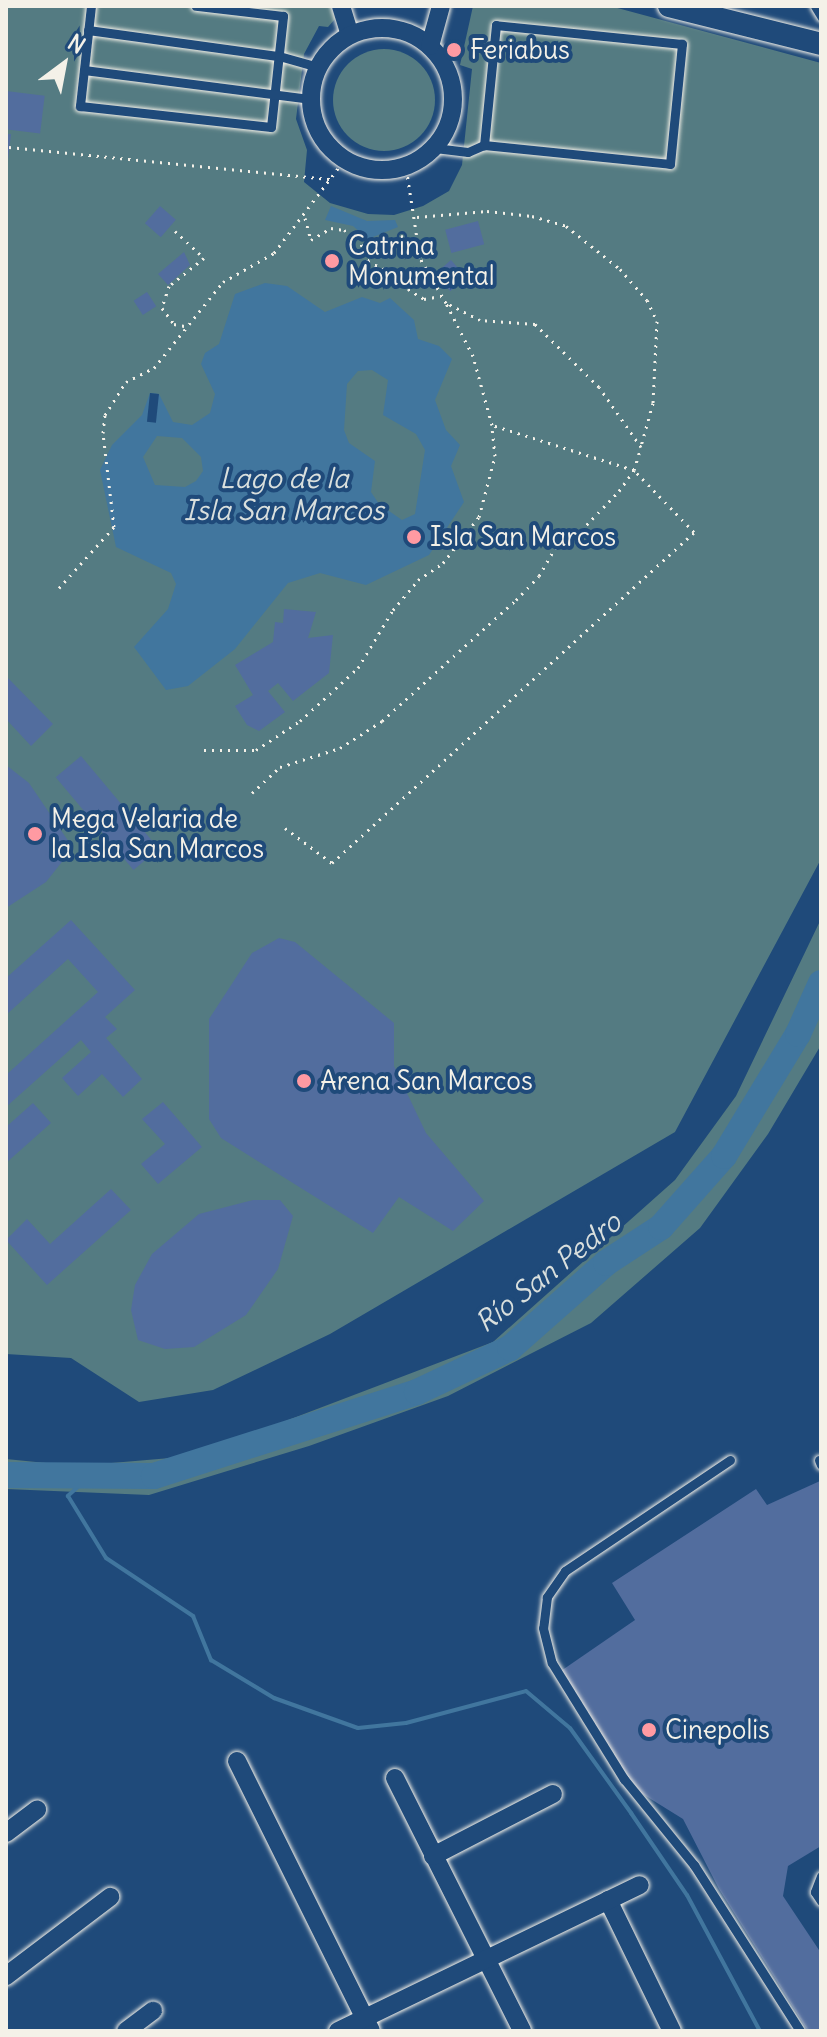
<!DOCTYPE html>
<meta charset="utf-8">
<style>
body{margin:0}
#map{position:relative;width:827px;height:2037px;overflow:hidden;background:#1f4a7a;font-family:Delius,sans-serif}
div>[style]{position:absolute}
[style*='--x']{left:calc(var(--x)*1px);top:calc(var(--y)*1px);width:calc(var(--w)*1px);rotate:calc(var(--a)*1deg)}
.green>*{inset:0;background:#547b82}
.round{border-radius:50%}
.water>*{inset:0;background:#41769e}
.pier>*{inset:0;background:#1f4a7a;transform-origin:0 0}
.stream>*{height:4px;margin:-2px;padding:0 2px;transform-origin:2px;border-radius:2px;background:#41769e}
.river>*{height:26px;margin:-13px;padding:0 13px;transform-origin:13px;border-radius:13px;background:#41769e}
.building>*{inset:0;background:#526d9e;transform-origin:0 0}
.path>*{height:3px;margin-top:-1.5px;transform-origin:0;background:repeating-linear-gradient(90deg,#f4f1e8 0 2px,transparent 0 8px)}
.roads{filter:drop-shadow(0 0 2px #f4f1e8) drop-shadow(0 0 2px #f4f1e8)}
.service>*{height:9px;margin:-4.5px;padding:0 4.5px;transform-origin:4.5px;border-radius:4.5px;background:#1f4a7a}
.minor>*{height:18px;margin:-9px;padding:0 9px;transform-origin:9px;border-radius:9px;background:#1f4a7a}
.minor>.ring{margin:-9px;padding:0;box-sizing:content-box;background:none;border:18px solid #1f4a7a;border-radius:50%}
.tertiary>*{height:22px;margin:-11px;padding:0 11px;transform-origin:11px;border-radius:11px;background:#1f4a7a}
.dots>*{width:22px;height:22px;translate:-50% -50%;box-sizing:border-box;border:4px solid #1f4a7a;border-radius:50%}
span{translate:-50% -50%;white-space:nowrap;text-align:center;line-height:1.15;-webkit-text-stroke:8px #1f4a7a;paint-order:stroke}
.poi-label{font-size:26px;color:#f4f1e8}
.left{translate:0 -50%;text-align:left}
.water-label{font-size:28px;color:#d9dfdd;font-style:italic}
.frame{position:absolute;inset:0;border:8px solid #f4f1e8;pointer-events:none}
.north{position:absolute;left:24px;top:24px;width:80px;height:80px;-webkit-text-stroke:6px #1f4a7a;paint-order:stroke;rotate:32deg;font-size:22px;font-weight:700;line-height:32px;text-align:center;color:#f4f1e8}
.north::after{content:'';display:block;margin:auto;width:28px;height:36px;background:#f4f1e8;clip-path:polygon(50% 0,100% 100%,50% 72%,0 100%)}
</style>
<div id="map">
<div class="green">
<div style="clip-path:polygon(6px 6px,331px 6px,335px 19px,328px 27px,319px 26px,304px 54px,296px 119px,307px 150px,304px 182px,330px 203px,368px 214px,394px 215px,423px 206px,449px 191px,462px 165px,472px 69px,460px 65px,473px 6px,610px 6px,821px 63px,821px 859px,675px 1132px,330px 1334px,213px 1390px,139px 1402px,71px 1358px,6px 1354px)"></div>
<div class="round" style="left:333px;top:49px;width:102px;height:102px"></div>
<div style="clip-path:polygon(821px 919px,821px 1045px,768px 1134px,700px 1228px,591px 1323px,448px 1396px,309px 1446px,149px 1495px,6px 1489px,6px 1459px,76px 1466px,194px 1456px,493px 1342px,675px 1180px,736px 1096px)"></div>
</div>
<div class="water">
<div style="clip-path:polygon(331px 206px,367px 221px,395px 220px,398px 227px,368px 239px,353px 226px,325px 220px)"></div>
<div style="clip-path:polygon(evenodd,265px 283px,287px 286px,325px 312px,362px 297px,380px 303px,390px 298px,414px 320px,418px 339px,439px 346px,452px 359px,435px 400px,446px 430px,460px 445px,451px 466px,464px 502px,429px 555px,366px 585px,320px 573px,288px 583px,235px 649px,188px 686px,166px 690px,134px 647px,168px 609px,176px 584px,171px 573px,116px 547px,100px 470px,112px 445px,142px 415px,150px 393px,159px 394px,173px 422px,192px 425px,210px 413px,215px 394px,201px 364px,205px 353px,219px 344px,235px 294px,265px 283px,372px 370px,388px 380px,383px 415px,416px 434px,425px 450px,415px 514px,402px 520px,379px 504px,371px 492px,375px 461px,349px 443px,344px 430px,347px 384px,358px 371px,372px 370px,265px 283px,157px 436px,182px 438px,201px 457px,203px 471px,196px 481px,185px 487px,155px 485px,143px 457px,157px 436px)"></div>
</div>
<div class="pier">
<div style="left:150px;top:393px;width:9px;height:29px;rotate:6deg"></div>
</div>
<div class="stream">
<div style="--x:90;--y:1476;--w:30;--a:138"></div>
<div style="--x:68;--y:1496;--w:73;--a:58.5"></div>
<div style="--x:106;--y:1558;--w:105;--a:33.7"></div>
<div style="--x:193;--y:1616;--w:48;--a:67.8"></div>
<div style="--x:211;--y:1660;--w:74;--a:31.1"></div>
<div style="--x:274;--y:1698;--w:89;--a:19.7"></div>
<div style="--x:358;--y:1728;--w:48;--a:-5.9"></div>
<div style="--x:406;--y:1723;--w:124;--a:-14.9"></div>
<div style="--x:526;--y:1691;--w:57;--a:40.1"></div>
<div style="--x:570;--y:1728;--w:105;--a:54.3"></div>
<div style="--x:631;--y:1813;--w:99;--a:55.7"></div>
<div style="--x:687;--y:1895;--w:154;--a:61.8"></div>
</div>
<div class="river">
<div style="--x:6;--y:1475;--w:148;--a:0.4"></div>
<div style="--x:154;--y:1476;--w:276;--a:-17.7"></div>
<div style="--x:417;--y:1392;--w:103;--a:-25.3"></div>
<div style="--x:510;--y:1348;--w:128;--a:-41.5"></div>
<div style="--x:606;--y:1263;--w:66;--a:-33.2"></div>
<div style="--x:661;--y:1227;--w:95;--a:-48.4"></div>
<div style="--x:724;--y:1156;--w:143;--a:-58.8"></div>
<div style="--x:798;--y:1034;--w:56;--a:-65.7"></div>
</div>
<div class="building">
<div style="left:6px;top:91px;width:39px;height:38px;rotate:7deg"></div>
<div style="clip-path:polygon(6px 134px,11px 134px,8px 160px,6px 160px)"></div>
<div style="left:160px;top:206px;width:21px;height:23px;rotate:41deg"></div>
<div style="left:478px;top:221px;width:24px;height:34px;rotate:75deg"></div>
<div style="clip-path:polygon(184px 252px,190px 265px,168px 285px,158px 274px)"></div>
<div style="left:451px;top:260px;width:23px;height:21px;rotate:49deg"></div>
<div style="left:147px;top:292px;width:17px;height:16px;rotate:57deg"></div>
<div style="clip-path:polygon(284px 609px,316px 612px,308px 638px,333px 635px,329px 673px,293px 701px,278px 683px,268px 691px,285px 712px,259px 731px,247px 725px,235px 706px,253px 695px,235px 665px,273px 642px,275px 622px,283px 623px)"></div>
<div style="clip-path:polygon(6px 676px,53px 724px,31px 746px,6px 719px)"></div>
<div style="left:81px;top:756px;width:121px;height:33px;rotate:50deg"></div>
<div style="clip-path:polygon(6px 765px,29px 783px,73px 848px,46px 882px,6px 908px)"></div>
<div style="clip-path:polygon(71px 920px,135px 990px,105px 1017px,117px 1029px,106px 1038px,142px 1079px,123px 1097px,102px 1074px,78px 1096px,62px 1078px,91px 1052px,81px 1040px,6px 1107px,6px 1075px,98px 992px,68px 959px,6px 1015px,6px 978px)"></div>
<div style="clip-path:polygon(279px 938px,295px 942px,394px 1023px,394px 1066px,426px 1133px,484px 1201px,453px 1231px,399px 1197px,373px 1233px,221px 1138px,209px 1119px,209px 1019px,252px 953px)"></div>
<div style="clip-path:polygon(163px 1102px,202px 1147px,158px 1184px,141px 1164px,165px 1144px,142px 1119px)"></div>
<div style="clip-path:polygon(33px 1103px,51px 1123px,6px 1163px,6px 1127px)"></div>
<div style="clip-path:polygon(111px 1189px,131px 1210px,47px 1285px,6px 1240px,27px 1219px,50px 1244px)"></div>
<div style="clip-path:polygon(253px 1200px,280px 1200px,293px 1216px,278px 1269px,246px 1315px,194px 1347px,165px 1349px,138px 1340px,131px 1310px,135px 1285px,152px 1254px,199px 1214px)"></div>
<div style="clip-path:polygon(820px 1481px,821px 1846px,788px 1866px,783px 1896px,821px 1953px,821px 2031px,808px 2031px,719px 1889px,683px 1819px,633px 1788px,558px 1673px,635px 1620px,612px 1583px,756px 1489px,767px 1505px)"></div>
</div>
<div class="path">
<div style="--x:9;--y:147;--w:324;--a:5.7"></div>
<div style="--x:417;--y:217;--w:70;--a:-4.9"></div>
<div style="--x:487;--y:211;--w:45;--a:6.3"></div>
<div style="--x:532;--y:216;--w:35;--a:16"></div>
<div style="--x:566;--y:226;--w:69;--a:38.5"></div>
<div style="--x:620;--y:269;--w:41;--a:48.9"></div>
<div style="--x:647;--y:300;--w:23;--a:65"></div>
<div style="--x:657;--y:321;--w:82;--a:92.8"></div>
<div style="--x:653;--y:403;--w:45;--a:105.6"></div>
<div style="--x:305;--y:218;--w:23;--a:75"></div>
<div style="--x:311;--y:240;--w:23;--a:-31"></div>
<div style="--x:331;--y:228;--w:13;--a:9"></div>
<div style="--x:344;--y:230;--w:16;--a:27"></div>
<div style="--x:358;--y:237;--w:26;--a:67"></div>
<div style="--x:368;--y:261;--w:34;--a:27"></div>
<div style="--x:398;--y:276;--w:16;--a:52"></div>
<div style="--x:408;--y:289;--w:19;--a:32"></div>
<div style="--x:424;--y:299;--w:17;--a:-10"></div>
<div style="--x:175;--y:231;--w:40;--a:43"></div>
<div style="--x:204;--y:258;--w:45;--a:141.3"></div>
<div style="--x:169;--y:286;--w:23;--a:108"></div>
<div style="--x:162;--y:308;--w:20;--a:53"></div>
<div style="--x:174;--y:324;--w:16;--a:11"></div>
<div style="--x:59;--y:588;--w:82;--a:-48"></div>
<div style="--x:114;--y:527;--w:95;--a:-96.7"></div>
<div style="--x:103;--y:433;--w:18;--a:-84"></div>
<div style="--x:105;--y:415;--w:39;--a:-58"></div>
<div style="--x:126;--y:382;--w:31;--a:-27"></div>
<div style="--x:154;--y:368;--w:110;--a:-51.3"></div>
<div style="--x:223;--y:282;--w:59;--a:-29.6"></div>
<div style="--x:274;--y:253;--w:118;--a:-52.9"></div>
<div style="--x:204;--y:750;--w:52;--a:0"></div>
<div style="--x:256;--y:750;--w:53;--a:-33.4"></div>
<div style="--x:300;--y:721;--w:79;--a:-42.4"></div>
<div style="--x:358;--y:668;--w:68;--a:-58.9"></div>
<div style="--x:393;--y:610;--w:39;--a:-50"></div>
<div style="--x:418;--y:580;--w:30;--a:-34"></div>
<div style="--x:443;--y:563;--w:58;--a:-52"></div>
<div style="--x:479;--y:517;--w:63;--a:-75.3"></div>
<div style="--x:495;--y:456;--w:31;--a:-96"></div>
<div style="--x:492;--y:425;--w:72;--a:-105.4"></div>
<div style="--x:473;--y:356;--w:59;--a:-117"></div>
<div style="--x:252;--y:793;--w:38;--a:-43"></div>
<div style="--x:280;--y:767;--w:63;--a:-17.6"></div>
<div style="--x:340;--y:748;--w:50;--a:-32.7"></div>
<div style="--x:382;--y:721;--w:181;--a:-42.1"></div>
<div style="--x:516;--y:600;--w:33;--a:-46"></div>
<div style="--x:539;--y:576;--w:32;--a:-60"></div>
<div style="--x:555;--y:548;--w:16;--a:-22"></div>
<div style="--x:570;--y:542;--w:71;--a:-46.1"></div>
<div style="--x:619;--y:491;--w:26;--a:-54"></div>
<div style="--x:634;--y:470;--w:24;--a:-73"></div>
<div style="--x:641;--y:447;--w:73;--a:-125"></div>
<div style="--x:599;--y:387;--w:90;--a:-135.5"></div>
<div style="--x:535;--y:324;--w:55;--a:-175.8"></div>
<div style="--x:480;--y:320;--w:38;--a:-153"></div>
<div style="--x:446;--y:303;--w:52;--a:-120"></div>
<div style="--x:420;--y:258;--w:93;--a:-98.7"></div>
<div style="--x:285;--y:828;--w:59;--a:36.7"></div>
<div style="--x:332;--y:863;--w:491;--a:-42.4"></div>
<div style="--x:694;--y:532;--w:86;--a:-134.1"></div>
<div style="--x:634;--y:470;--w:149;--a:-162.4"></div>
</div>
<div class="roads">
<div class="service">
<div style="--x:91;--y:6;--w:101;--a:96.3"></div>
<div style="--x:80;--y:106;--w:192;--a:6.3"></div>
<div style="--x:271;--y:127;--w:112;--a:-83.8"></div>
<div style="--x:283;--y:16;--w:88;--a:-173.4"></div>
<div style="--x:815;--y:6;--w:12;--a:59"></div>
<div style="--x:88;--y:30;--w:193;--a:7.8"></div>
<div style="--x:279;--y:56;--w:41;--a:15.8"></div>
<div style="--x:84;--y:70;--w:229;--a:7.3"></div>
<div style="--x:435;--y:148;--w:33;--a:7"></div>
<div style="--x:468;--y:152;--w:17;--a:-24"></div>
<div style="--x:484;--y:145;--w:187;--a:5.8"></div>
<div style="--x:670;--y:164;--w:121;--a:-84.3"></div>
<div style="--x:682;--y:44;--w:187;--a:-174.2"></div>
<div style="--x:496;--y:25;--w:121;--a:95.7"></div>
<div style="--x:730;--y:1460;--w:199;--a:146.1"></div>
<div style="--x:565;--y:1571;--w:32;--a:125"></div>
<div style="--x:547;--y:1597;--w:31;--a:97"></div>
<div style="--x:543;--y:1628;--w:36;--a:76"></div>
<div style="--x:552;--y:1663;--w:137;--a:58.2"></div>
<div style="--x:624;--y:1779;--w:111;--a:50.9"></div>
<div style="--x:694;--y:1865;--w:197;--a:57.4"></div>
<div style="--x:819;--y:1460;--w:5;--a:68"></div>
<div style="--x:821;--y:1876;--w:17;--a:111"></div>
<div style="--x:815;--y:1892;--w:11;--a:56"></div>
</div>
<div class="minor">
<div style="--x:341;--y:6;--w:30;--a:73"></div>
<div class="ring" style="left:311px;top:28px;width:124px;height:124px"></div>
<div style="--x:430;--y:46;--w:41;--a:-74.6"></div>
<div style="--x:237;--y:1761;--w:301;--a:63.6"></div>
<div style="--x:395;--y:1778;--w:283;--a:63.3"></div>
<div style="--x:6;--y:1833;--w:39;--a:-37"></div>
<div style="--x:433;--y:1856;--w:135;--a:-27.3"></div>
<div style="--x:608;--y:1900;--w:146;--a:64"></div>
<div style="--x:6;--y:1976;--w:131;--a:-37.2"></div>
<div style="--x:126;--y:2031;--w:34;--a:-37"></div>
<div style="--x:338;--y:2031;--w:335;--a:-25.8"></div>
</div>
<div class="tertiary">
<div style="--x:669;--y:6;--w:157;--a:14"></div>
</div>
</div>
<div class="dots">
<div style="left:454px;top:50px;background:#ff9aa2"></div>
<div style="left:332px;top:261px;background:#ff9aa2"></div>
<div style="left:414px;top:537px;background:#ff9aa2"></div>
<div style="left:35px;top:834px;background:#ff9aa2"></div>
<div style="left:304px;top:1081px;background:#ff9aa2"></div>
<div style="left:649px;top:1730px;background:#ff9aa2"></div>
</div>
<div class="poi-label">
<span class="left" style="left:470px;top:50px">Feriabus</span>
<span class="left" style="left:348px;top:261px">Catrina<br>Monumental</span>
<span class="left" style="left:430px;top:537px">Isla San Marcos</span>
<span class="left" style="left:51px;top:834px">Mega Velaria de<br>la Isla San Marcos</span>
<span class="left" style="left:320px;top:1081px">Arena San Marcos</span>
<span class="left" style="left:665px;top:1730px">Cinepolis</span>
</div>
<div class="water-label">
<span style="left:284px;top:494px">Lago de la<br>Isla San Marcos</span>
<span style="left:548px;top:1272px;rotate:-38deg">Río San Pedro</span>
</div>
<div class="frame"></div>
<div class="north">N</div>
</div>
